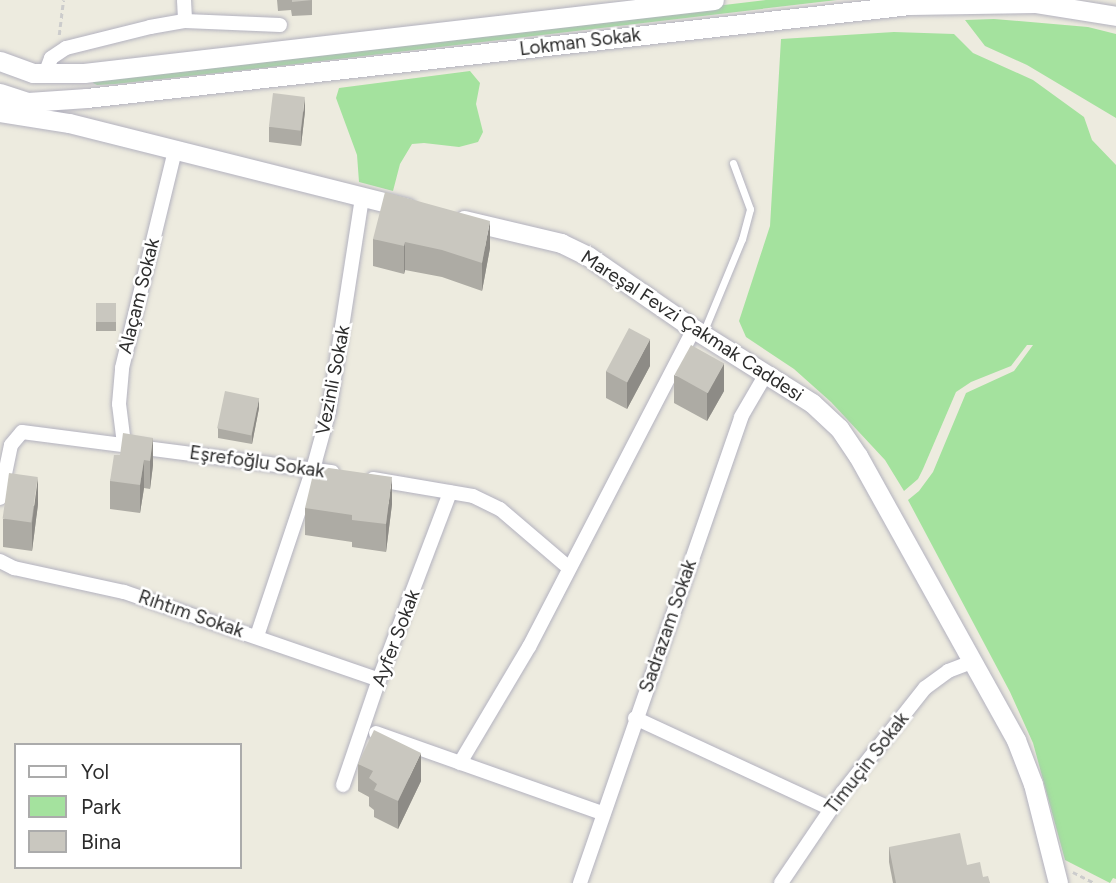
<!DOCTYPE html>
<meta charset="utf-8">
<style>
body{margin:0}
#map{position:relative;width:1116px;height:883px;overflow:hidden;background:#edebdf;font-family:Figtree,sans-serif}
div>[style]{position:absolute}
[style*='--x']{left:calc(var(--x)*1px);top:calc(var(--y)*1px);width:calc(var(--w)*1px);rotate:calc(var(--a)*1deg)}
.green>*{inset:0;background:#a4e29e}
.path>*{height:2.5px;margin-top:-1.25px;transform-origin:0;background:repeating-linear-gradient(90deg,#ccc 0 5px,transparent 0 8.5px)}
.roads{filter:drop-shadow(0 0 2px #b3b2bf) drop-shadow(0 0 2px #b3b2bf)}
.lane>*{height:7px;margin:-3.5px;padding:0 3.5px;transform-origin:3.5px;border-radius:3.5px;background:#fff}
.street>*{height:14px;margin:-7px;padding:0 7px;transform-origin:7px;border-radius:7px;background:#fff}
.secondary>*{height:19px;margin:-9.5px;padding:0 9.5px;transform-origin:9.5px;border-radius:9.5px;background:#fff}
.wall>*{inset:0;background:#adaba4;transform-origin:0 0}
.shaded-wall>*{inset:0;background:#8d8b86}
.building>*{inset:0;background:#c9c7bf;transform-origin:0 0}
span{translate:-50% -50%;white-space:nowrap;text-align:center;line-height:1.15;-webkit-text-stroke:5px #fff;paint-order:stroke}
.street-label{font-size:19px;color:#2c2c2c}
.legend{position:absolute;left:14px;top:743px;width:228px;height:126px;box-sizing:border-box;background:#fff;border:2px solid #ababab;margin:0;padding:9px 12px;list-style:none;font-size:21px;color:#2c2c2c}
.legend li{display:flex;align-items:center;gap:14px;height:35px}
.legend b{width:35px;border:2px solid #ababab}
</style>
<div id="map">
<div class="green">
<div style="clip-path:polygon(766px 0,837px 0,262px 68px,115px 84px,97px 85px,93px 83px,94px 80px)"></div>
<div style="clip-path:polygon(994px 19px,1088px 27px,1116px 34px,1116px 118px,1027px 65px,985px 46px,965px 20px)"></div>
<div style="clip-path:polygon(894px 32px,954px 34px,973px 53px,1033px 80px,1084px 117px,1092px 140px,1116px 165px,1116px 879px,1113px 878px,1110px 883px,1065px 860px,1033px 743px,1010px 692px,908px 500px,919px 491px,933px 472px,966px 393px,1014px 371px,1033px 345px,1027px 345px,1011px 366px,971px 382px,956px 392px,923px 469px,918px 479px,904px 491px,885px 460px,831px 402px,794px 369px,746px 337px,739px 321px,770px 226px,781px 39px)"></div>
<div style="clip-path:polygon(470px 71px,480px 83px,476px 104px,483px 132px,478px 142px,459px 147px,424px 143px,412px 144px,400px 164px,393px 191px,359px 182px,357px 155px,336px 98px,339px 88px)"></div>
</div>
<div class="path">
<div style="--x:59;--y:35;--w:35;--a:-83"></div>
<div style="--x:1073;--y:872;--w:25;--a:27"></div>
</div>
<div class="roads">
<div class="lane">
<div style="--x:703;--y:333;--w:102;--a:-67.5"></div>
<div style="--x:742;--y:239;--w:31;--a:-75"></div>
<div style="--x:750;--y:209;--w:49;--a:-110.3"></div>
</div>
<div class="street">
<div style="--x:184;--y:0;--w:21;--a:87"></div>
<div style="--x:45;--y:74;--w:17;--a:-69"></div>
<div style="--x:51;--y:58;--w:18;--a:-34"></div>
<div style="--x:66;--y:48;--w:87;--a:-14"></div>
<div style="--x:150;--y:27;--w:36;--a:-10"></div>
<div style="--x:185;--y:21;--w:95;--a:2.4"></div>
<div style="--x:124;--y:444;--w:40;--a:-97.1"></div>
<div style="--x:119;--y:404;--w:36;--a:-85"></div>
<div style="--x:122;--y:368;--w:224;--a:-76.3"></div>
<div style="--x:373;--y:479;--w:101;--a:9.6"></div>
<div style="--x:473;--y:496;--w:30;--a:26"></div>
<div style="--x:500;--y:509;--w:91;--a:40.5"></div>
<div style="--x:0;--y:498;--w:54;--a:-78.3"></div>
<div style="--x:11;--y:445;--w:17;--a:-50"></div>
<div style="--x:22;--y:432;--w:313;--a:7.4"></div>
<div style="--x:0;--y:561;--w:16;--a:27"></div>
<div style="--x:14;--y:568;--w:113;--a:12.3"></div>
<div style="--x:124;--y:592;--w:270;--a:19"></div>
<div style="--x:257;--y:636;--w:176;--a:-71.5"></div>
<div style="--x:313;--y:469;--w:60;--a:-74.6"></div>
<div style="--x:329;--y:411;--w:215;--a:-81.2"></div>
<div style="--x:635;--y:718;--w:216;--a:24.9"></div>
<div style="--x:376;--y:733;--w:240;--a:19.5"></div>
<div style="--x:460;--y:763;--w:135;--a:-59.3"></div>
<div style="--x:529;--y:647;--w:358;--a:-62.6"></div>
<div style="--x:343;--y:785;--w:109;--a:-71.2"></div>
<div style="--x:378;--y:682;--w:203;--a:-69.2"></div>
<div style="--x:580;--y:883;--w:493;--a:-70.9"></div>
<div style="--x:741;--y:417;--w:50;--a:-59.8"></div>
<div style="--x:781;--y:883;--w:109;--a:-55.9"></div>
<div style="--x:842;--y:793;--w:134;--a:-51.7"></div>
<div style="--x:925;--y:688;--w:29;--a:-36"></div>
<div style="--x:948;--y:671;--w:26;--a:-21"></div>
</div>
<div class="secondary">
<div style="--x:0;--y:61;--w:35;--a:20"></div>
<div style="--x:33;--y:73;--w:51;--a:0"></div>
<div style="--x:84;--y:73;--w:634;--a:-6.61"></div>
<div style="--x:0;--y:93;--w:29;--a:18"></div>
<div style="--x:28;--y:102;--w:59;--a:-3.9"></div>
<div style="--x:87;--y:98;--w:827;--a:-6.45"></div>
<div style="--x:909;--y:5;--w:127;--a:-0.9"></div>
<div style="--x:1036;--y:3;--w:81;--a:9.2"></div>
<div style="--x:0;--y:112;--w:70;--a:9.1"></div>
<div style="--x:69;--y:123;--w:349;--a:14.1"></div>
<div style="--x:464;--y:220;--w:100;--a:13.3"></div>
<div style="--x:561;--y:243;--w:30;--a:26"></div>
<div style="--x:588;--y:256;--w:129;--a:34.6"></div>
<div style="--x:694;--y:329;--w:139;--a:32.1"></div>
<div style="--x:812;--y:403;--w:37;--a:43"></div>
<div style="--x:839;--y:428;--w:34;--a:56"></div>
<div style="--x:858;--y:456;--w:325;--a:60.9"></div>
<div style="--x:1016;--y:740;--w:47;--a:68.9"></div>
<div style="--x:1033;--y:784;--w:102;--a:75.8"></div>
</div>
</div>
<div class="wall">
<div style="clip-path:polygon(277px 0,312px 0,312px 15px,292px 16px,291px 10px,278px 11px)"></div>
<div style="clip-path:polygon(305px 111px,301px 146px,269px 142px,269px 127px)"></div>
<div style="clip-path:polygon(373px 239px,490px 248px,482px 291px,442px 277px,405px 270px,404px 274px,373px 266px)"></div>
<div style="left:96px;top:303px;width:20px;height:28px"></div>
<div style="clip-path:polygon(650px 366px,627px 409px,606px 398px,606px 371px)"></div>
<div style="clip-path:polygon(674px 375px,724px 391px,707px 421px,674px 403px)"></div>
<div style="clip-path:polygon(259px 408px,252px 444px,218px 438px,218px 428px)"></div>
<div style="clip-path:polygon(153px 438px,153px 465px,150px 489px,144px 488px,140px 513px,110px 509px,110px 481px,120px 455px)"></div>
<div style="clip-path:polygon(38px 504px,32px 551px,3px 547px,3px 519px)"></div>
<div style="clip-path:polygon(392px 504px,386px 552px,352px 547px,352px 542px,305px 535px,305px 508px)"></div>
<div style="clip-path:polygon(358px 764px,421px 781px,398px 829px,374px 817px,374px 810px,369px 806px,369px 797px,358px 791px)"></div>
<div style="clip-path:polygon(889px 847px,967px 865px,990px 883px,893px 883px,889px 862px)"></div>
</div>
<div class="shaded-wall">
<div style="clip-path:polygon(305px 97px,305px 111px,301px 146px,301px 131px)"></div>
<div style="clip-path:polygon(490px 221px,490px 248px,482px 291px,482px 263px)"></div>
<div style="clip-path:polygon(405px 242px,405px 270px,404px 274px,404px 246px)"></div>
<div style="clip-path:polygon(650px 339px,650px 366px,627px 409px,627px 382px)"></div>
<div style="clip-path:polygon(724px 363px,724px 391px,707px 421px,707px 393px)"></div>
<div style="clip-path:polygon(259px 398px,259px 408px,252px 444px,252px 434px)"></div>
<div style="clip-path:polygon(153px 438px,153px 465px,150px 489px,150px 461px)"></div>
<div style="clip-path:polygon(144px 460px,144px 488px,140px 513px,140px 485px)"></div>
<div style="clip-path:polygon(38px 477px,38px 504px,32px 551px,32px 523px)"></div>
<div style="clip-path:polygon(392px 477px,392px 504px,386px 552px,386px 524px)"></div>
<div style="clip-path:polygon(421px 753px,421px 781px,398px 829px,398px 801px)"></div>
</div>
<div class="building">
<div style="clip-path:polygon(292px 0,312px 0,292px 2px)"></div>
<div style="left:273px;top:93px;width:32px;height:34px;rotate:7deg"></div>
<div style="clip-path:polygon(385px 192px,490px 221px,482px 263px,442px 250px,405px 242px,404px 246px,373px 239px)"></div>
<div style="left:96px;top:303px;width:20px;height:19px"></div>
<div style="left:629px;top:328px;width:24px;height:49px;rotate:28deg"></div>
<div style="left:691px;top:345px;width:38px;height:34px;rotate:29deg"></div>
<div style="left:225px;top:391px;width:35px;height:38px;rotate:12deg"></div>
<div style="clip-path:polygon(123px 433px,153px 438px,150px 461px,144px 460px,140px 485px,110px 481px,114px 455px,120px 455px)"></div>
<div style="clip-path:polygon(315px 466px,392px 477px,386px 524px,352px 520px,352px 515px,305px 508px)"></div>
<div style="left:9px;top:473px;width:29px;height:46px;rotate:8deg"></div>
<div style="clip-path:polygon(374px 730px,421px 753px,398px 801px,374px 790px,377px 784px,369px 778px,373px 771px,358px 764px)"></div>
<div style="clip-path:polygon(960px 833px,967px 865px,980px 862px,983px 877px,988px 876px,990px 883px,896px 883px,889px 847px)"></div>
</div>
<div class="street-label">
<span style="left:580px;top:42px;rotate:-7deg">Lokman Sokak</span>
<span style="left:139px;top:296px;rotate:-76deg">Alaçam Sokak</span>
<span style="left:692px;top:326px;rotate:33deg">Mareşal Fevzi Çakmak Caddesi</span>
<span style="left:333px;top:380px;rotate:-79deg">Vezinli Sokak</span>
<span style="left:257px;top:462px;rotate:8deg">Eşrefoğlu Sokak</span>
<span style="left:191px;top:614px;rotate:19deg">Rıhtım Sokak</span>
<span style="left:668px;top:626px;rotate:-71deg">Sadrazam Sokak</span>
<span style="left:396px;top:638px;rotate:-69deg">Ayfer Sokak</span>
<span style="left:867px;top:763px;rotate:-52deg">Timuçin Sokak</span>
</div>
<ul class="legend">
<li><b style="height:9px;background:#fff"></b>Yol</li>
<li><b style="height:19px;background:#a4e29e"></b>Park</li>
<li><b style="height:19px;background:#c9c7bf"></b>Bina</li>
</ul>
</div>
